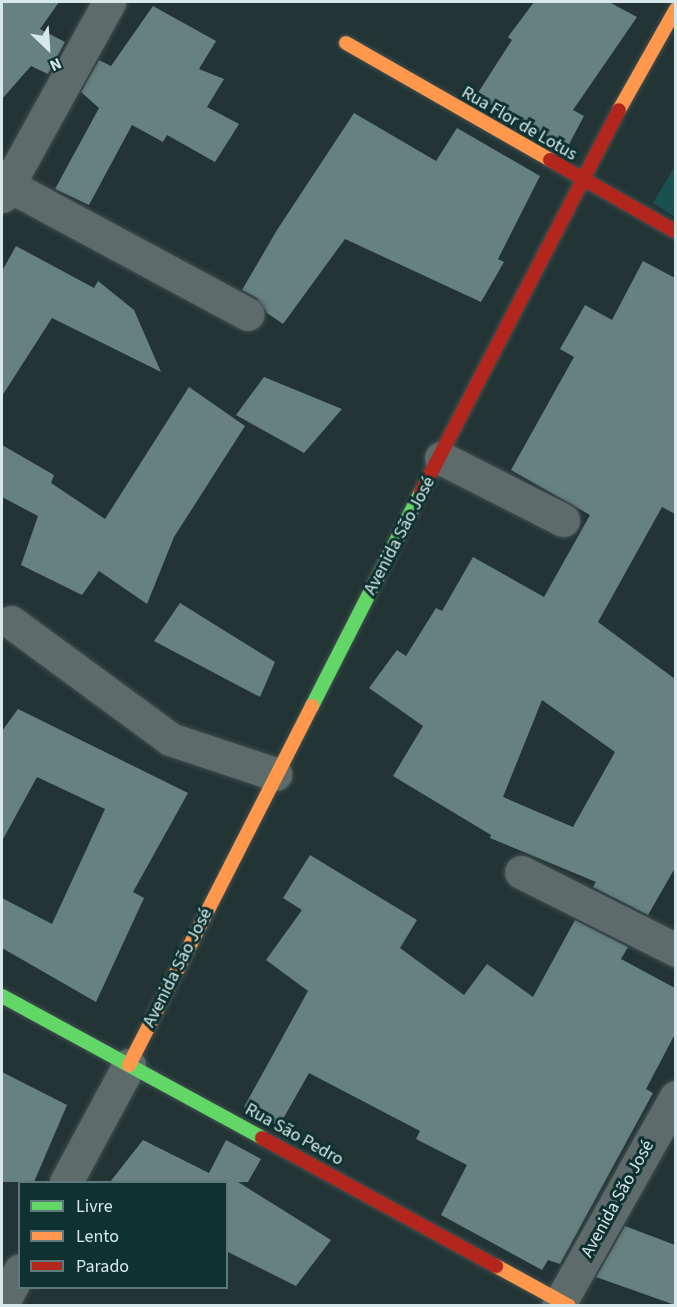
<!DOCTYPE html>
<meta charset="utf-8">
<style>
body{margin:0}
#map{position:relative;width:677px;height:1307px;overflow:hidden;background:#233434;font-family:"Source Sans 3",sans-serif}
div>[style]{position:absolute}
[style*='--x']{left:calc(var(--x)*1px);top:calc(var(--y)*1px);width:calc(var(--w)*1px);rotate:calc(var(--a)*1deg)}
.green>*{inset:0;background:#195151}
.building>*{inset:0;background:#678180}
.roads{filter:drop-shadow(0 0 2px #404f4f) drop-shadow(0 0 2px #404f4f)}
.street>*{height:33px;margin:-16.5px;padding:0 16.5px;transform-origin:16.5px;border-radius:16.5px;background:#5e6b6b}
.fast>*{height:14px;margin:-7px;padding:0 7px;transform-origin:7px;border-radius:7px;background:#63d668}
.slow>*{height:14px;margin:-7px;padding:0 7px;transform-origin:7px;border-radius:7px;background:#ff974d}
.jam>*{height:14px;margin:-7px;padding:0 7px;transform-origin:7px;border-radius:7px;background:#b3261e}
span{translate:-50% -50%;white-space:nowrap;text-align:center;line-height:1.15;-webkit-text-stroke:6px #103131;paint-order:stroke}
.street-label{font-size:18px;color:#d6e8e8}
.frame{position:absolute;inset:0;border:3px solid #d6e8e8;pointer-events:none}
.legend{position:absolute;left:18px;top:1181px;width:210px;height:108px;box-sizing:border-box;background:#103131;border:2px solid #5f7a7a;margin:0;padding:8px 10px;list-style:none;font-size:18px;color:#d6e8e8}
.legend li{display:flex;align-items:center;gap:12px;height:30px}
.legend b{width:30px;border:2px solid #5f7a7a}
.north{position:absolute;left:18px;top:18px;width:60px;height:60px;-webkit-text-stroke:4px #103131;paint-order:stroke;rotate:155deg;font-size:16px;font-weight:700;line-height:24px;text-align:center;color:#d6e8e8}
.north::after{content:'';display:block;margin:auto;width:21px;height:27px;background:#d6e8e8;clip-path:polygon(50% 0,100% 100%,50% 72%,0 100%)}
</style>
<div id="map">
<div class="green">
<div style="clip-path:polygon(675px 166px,675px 217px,653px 203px)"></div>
</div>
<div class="building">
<div style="clip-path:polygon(2px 2px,59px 2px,40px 29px,65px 42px,48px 74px,31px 66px,2px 99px)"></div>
<div style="clip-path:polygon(534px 2px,609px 2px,637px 17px,573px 110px,584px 116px,567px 148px,476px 96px,512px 40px,508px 37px)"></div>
<div style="clip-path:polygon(153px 6px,216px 41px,199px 69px,224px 79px,207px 107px,239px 124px,215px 162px,167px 135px,163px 142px,132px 125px,89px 205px,55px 189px,99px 108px,81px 92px,99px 60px,111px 66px)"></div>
<div style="clip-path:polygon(354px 113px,436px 161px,457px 128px,540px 176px,498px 259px,504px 262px,481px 302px,345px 239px,283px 324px,267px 313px,257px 298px,242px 290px,277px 230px)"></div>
<div style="clip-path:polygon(16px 246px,94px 288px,98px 281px,134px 310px,161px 372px,52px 318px,2px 396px,2px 271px)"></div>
<div style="clip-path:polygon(evenodd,643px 261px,675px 278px,675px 514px,662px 507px,598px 622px,675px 679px,675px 868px,648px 915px,593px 887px,596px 882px,490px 838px,491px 835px,393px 776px,423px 726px,369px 688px,397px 650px,406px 656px,436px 608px,442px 611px,473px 557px,544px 597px,590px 515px,511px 470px,574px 357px,560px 349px,585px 305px,612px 320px,643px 261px,542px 700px,615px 752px,573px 827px,503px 797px,542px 700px)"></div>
<div style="clip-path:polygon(264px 377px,342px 409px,304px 453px,236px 415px)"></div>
<div style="clip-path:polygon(189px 387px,245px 426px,174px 537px,147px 604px,99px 571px,82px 595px,21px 565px,38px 516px,2px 497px,2px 445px,54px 475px,51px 483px,105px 519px)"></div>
<div style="clip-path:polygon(180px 603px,275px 662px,260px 697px,154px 641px)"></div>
<div style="clip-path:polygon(18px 709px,188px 793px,133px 892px,144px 898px,96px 1002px,2px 948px,2px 898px,52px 924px,105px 809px,37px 777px,2px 841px,2px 731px)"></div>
<div style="clip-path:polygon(310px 855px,417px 920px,400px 948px,464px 995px,487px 964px,533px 997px,575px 920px,628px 947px,621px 959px,675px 988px,675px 1034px,646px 1089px,653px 1093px,560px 1264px,548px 1260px,542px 1270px,441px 1215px,467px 1165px,416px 1139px,420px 1131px,309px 1073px,279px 1126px,244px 1107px,308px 991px,266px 960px,302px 910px,283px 898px)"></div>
<div style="clip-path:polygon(2px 1072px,67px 1105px,34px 1182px,2px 1182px)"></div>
<div style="clip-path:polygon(143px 1140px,209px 1173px,226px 1140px,261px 1159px,248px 1182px,238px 1182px,331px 1240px,296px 1286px,226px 1251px,226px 1182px,110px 1182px)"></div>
<div style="clip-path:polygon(625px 1226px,675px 1245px,675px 1305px,596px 1277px)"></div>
</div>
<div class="roads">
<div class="street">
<div style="--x:8;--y:185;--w:272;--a:28.3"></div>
<div style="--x:2;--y:196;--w:222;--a:-61.1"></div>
<div style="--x:441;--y:458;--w:137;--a:26.9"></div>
<div style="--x:11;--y:622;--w:197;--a:36.3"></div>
<div style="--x:170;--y:739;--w:111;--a:18.4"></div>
<div style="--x:521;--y:872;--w:174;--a:26.7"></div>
<div style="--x:66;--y:1182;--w:133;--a:-61.7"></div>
<div style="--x:2;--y:1304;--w:38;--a:-62"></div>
<div style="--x:558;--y:1306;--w:240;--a:-60.6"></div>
</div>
<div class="fast">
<div style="--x:312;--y:706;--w:240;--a:-63"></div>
<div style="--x:2;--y:996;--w:296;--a:28.6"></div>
</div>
<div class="slow">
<div style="--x:346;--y:43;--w:235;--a:29.8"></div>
<div style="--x:619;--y:110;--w:116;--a:-60.6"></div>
<div style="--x:129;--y:1065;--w:403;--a:-63"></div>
<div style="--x:496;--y:1266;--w:83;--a:28.7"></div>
</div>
<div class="jam">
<div style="--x:550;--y:160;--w:145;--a:29.7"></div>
<div style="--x:421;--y:492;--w:430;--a:-62.6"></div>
<div style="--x:262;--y:1138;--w:267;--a:28.7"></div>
</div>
</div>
<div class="street-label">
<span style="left:519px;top:124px;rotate:30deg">Rua Flor de Lotus</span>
<span style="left:400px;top:536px;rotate:-62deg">Avenida São José</span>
<span style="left:178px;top:968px;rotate:-63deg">Avenida São José</span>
<span style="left:294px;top:1135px;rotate:29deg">Rua São Pedro</span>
<span style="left:618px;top:1199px;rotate:-61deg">Avenida São José</span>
</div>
<div class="frame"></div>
<ul class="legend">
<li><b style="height:8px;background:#63d668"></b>Livre</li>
<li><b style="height:8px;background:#ff974d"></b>Lento</li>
<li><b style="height:8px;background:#b3261e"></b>Parado</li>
</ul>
<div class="north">N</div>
</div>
